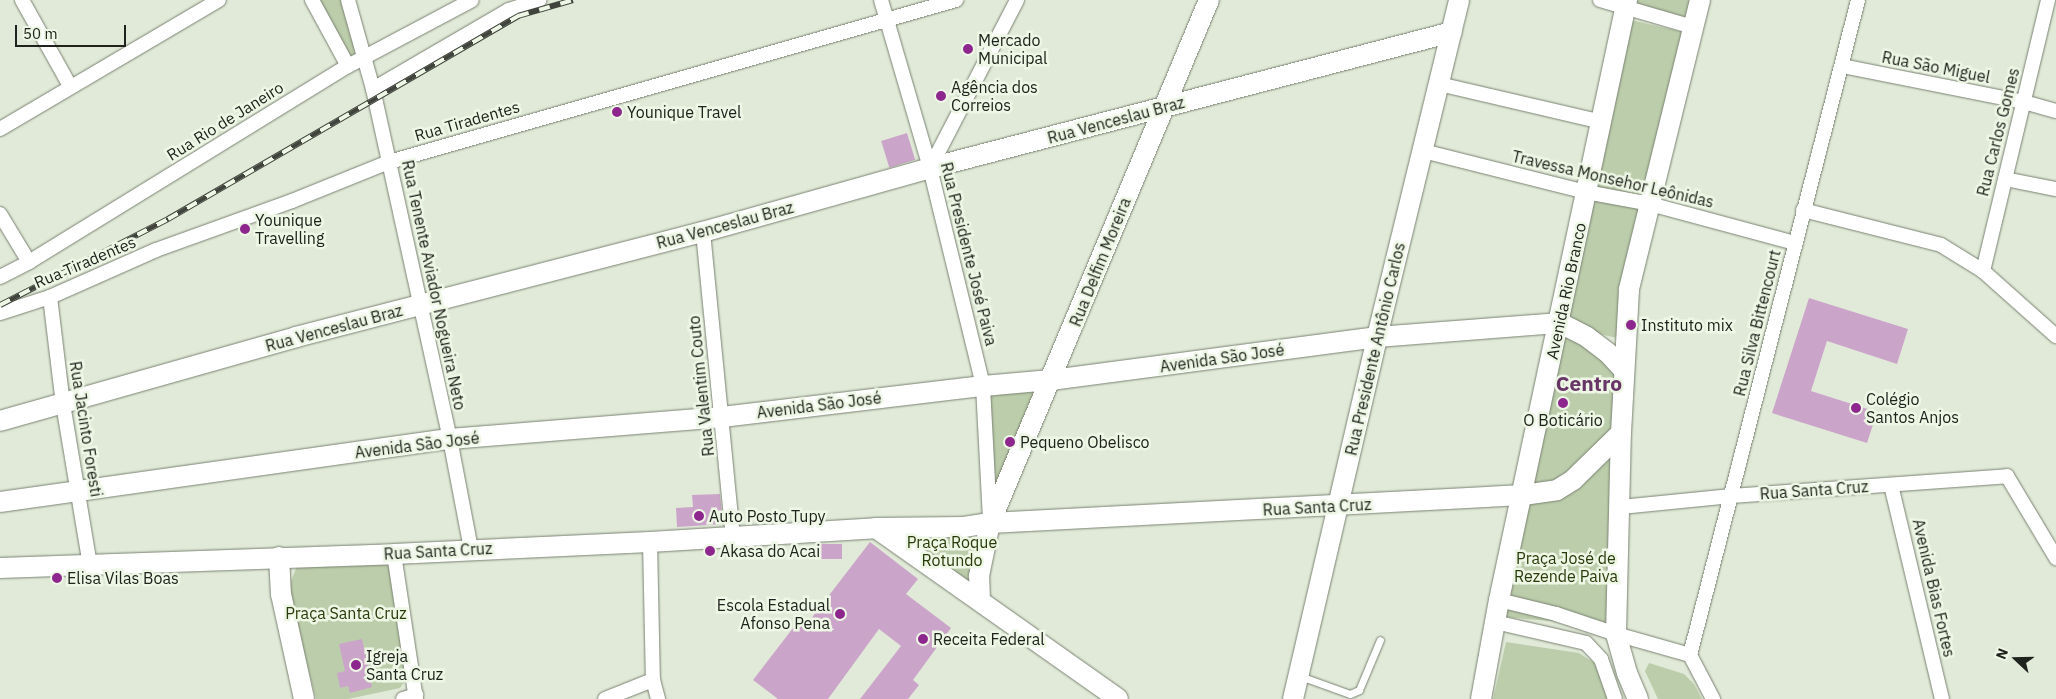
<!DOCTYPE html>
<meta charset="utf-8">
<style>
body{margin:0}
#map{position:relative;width:2056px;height:699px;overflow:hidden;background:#e1ead8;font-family:"IBM Plex Sans",sans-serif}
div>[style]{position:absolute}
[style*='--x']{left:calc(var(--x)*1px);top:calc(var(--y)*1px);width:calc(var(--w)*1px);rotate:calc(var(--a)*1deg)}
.green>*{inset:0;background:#bccdab;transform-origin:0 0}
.building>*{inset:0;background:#cba5c9;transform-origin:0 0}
.roads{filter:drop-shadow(0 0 1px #7a8272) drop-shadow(0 0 1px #7a8272)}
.lane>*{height:7px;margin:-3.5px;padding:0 3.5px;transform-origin:3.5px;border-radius:3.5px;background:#fff}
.street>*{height:14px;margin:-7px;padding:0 7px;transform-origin:7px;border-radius:7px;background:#fff}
.secondary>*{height:20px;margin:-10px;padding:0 10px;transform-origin:10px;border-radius:10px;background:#fff}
.rail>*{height:5.5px;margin-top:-2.75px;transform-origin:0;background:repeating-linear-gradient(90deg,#eef7e5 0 11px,#40443c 0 22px);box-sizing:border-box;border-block:1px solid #40443c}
.dots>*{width:14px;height:14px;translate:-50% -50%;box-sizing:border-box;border:2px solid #eef7e5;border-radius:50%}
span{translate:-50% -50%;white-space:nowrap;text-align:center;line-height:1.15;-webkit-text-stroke:5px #eef7e5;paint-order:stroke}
.poi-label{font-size:16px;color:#20231d}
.left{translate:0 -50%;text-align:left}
.right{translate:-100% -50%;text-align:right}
.street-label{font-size:16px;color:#20231d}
.park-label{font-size:16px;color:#283b0a}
.district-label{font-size:21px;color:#673566;font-weight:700}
.north{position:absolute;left:1991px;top:634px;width:50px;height:50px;-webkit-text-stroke:4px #eef7e5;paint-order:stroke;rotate:291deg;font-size:14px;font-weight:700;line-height:20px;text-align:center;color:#20231d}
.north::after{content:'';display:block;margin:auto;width:18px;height:22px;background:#20231d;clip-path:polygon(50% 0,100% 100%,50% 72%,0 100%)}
.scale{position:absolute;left:15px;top:25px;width:111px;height:22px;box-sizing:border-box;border:2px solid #20231d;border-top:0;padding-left:6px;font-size:15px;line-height:18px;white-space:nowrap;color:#20231d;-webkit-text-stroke:4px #eef7e5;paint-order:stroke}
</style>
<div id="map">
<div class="green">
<div style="clip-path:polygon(317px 0,343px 0,359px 55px,349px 61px)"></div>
<div style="clip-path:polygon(1637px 0,1697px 0,1691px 22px,1640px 9px)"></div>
<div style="left:1631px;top:20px;width:59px;height:313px;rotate:13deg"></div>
<div style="clip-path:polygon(1564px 335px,1621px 368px,1612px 636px,1572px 623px,1505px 617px)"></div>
<div style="clip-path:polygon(1046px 387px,992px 513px,988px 397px)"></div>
<div style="clip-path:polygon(894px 533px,977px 533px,969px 566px,972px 589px)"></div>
<div style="clip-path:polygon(379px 559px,391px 568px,407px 678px,400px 688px,348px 699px,316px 699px,288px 589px,297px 566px)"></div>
<div style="clip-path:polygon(1506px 642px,1579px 653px,1596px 664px,1608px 699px,1493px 699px)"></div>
<div style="clip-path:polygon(1649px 663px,1684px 674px,1694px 684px,1702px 699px,1658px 699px,1645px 671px)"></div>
</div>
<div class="building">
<div style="left:907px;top:133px;width:28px;height:27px;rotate:73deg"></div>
<div style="clip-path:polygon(1809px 298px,1908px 329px,1897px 364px,1827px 341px,1811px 391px,1877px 412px,1867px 443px,1772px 413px)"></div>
<div style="clip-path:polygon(720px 494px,723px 524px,677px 527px,676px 508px,693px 507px,692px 495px)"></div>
<div style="clip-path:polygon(870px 542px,918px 579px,906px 594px,951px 628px,913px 680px,919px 685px,908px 699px,860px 699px,901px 646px,879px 629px,828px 699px,778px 699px,753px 680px,800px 619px,807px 624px)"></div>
<div style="left:819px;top:544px;width:23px;height:15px"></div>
<div style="clip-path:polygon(362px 639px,368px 666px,375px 664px,378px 680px,371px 682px,372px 687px,350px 693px,348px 686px,340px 688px,337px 673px,345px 671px,339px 644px)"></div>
</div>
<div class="roads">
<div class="lane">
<div style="--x:1300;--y:676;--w:53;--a:19.8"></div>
<div style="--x:1350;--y:694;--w:10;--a:-24"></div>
<div style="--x:1359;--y:690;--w:54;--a:-67.2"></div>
</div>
<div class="street">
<div style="--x:22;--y:0;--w:98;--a:60.8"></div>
<div style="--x:312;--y:0;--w:75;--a:61.4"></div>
<div style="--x:348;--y:0;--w:92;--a:74.3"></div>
<div style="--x:373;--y:89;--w:358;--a:77.6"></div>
<div style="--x:450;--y:439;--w:112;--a:79.2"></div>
<div style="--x:881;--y:0;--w:175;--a:73.7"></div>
<div style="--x:930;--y:168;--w:224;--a:76.3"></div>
<div style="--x:983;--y:386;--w:132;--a:87"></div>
<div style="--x:1600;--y:0;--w:97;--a:16.2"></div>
<div style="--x:1842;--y:66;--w:186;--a:11.2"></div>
<div style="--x:2024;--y:102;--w:33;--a:16"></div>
<div style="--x:1439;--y:84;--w:167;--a:13.1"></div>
<div style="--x:373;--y:89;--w:157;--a:-30.2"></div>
<div style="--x:509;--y:10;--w:32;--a:-18"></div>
<div style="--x:0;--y:129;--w:254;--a:-30.5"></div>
<div style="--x:1423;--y:151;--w:168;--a:14.1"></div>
<div style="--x:1586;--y:192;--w:65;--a:10.6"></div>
<div style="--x:1650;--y:204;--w:150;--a:15.1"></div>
<div style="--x:930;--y:168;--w:189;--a:-62.6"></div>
<div style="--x:2005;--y:179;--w:52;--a:11.1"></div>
<div style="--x:1803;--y:210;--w:142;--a:14.2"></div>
<div style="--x:1941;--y:245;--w:49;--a:31.8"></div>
<div style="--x:1983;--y:271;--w:98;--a:41.7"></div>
<div style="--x:0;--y:214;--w:56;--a:58.9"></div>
<div style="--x:703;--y:232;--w:305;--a:84.4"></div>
<div style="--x:1983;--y:271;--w:279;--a:-76.5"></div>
<div style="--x:0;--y:277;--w:33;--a:-27"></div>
<div style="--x:29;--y:262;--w:374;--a:-31.6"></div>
<div style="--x:348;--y:66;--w:140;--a:-28"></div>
<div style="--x:50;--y:297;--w:108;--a:83.1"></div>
<div style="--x:63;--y:404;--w:164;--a:80.5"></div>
<div style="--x:0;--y:313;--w:52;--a:-17.7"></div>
<div style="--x:50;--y:297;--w:116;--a:-23.9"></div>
<div style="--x:156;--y:250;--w:145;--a:-19.8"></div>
<div style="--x:292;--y:201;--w:105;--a:-21.9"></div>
<div style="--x:389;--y:162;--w:590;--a:-15.95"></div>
<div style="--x:1891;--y:485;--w:220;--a:76.6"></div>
<div style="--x:1621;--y:507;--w:111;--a:-5.7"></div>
<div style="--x:1731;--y:496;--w:277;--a:-4.1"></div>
<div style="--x:2007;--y:476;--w:96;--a:59.1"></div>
<div style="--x:650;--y:542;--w:138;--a:88.8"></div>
<div style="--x:653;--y:680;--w:20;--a:75"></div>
<div style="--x:394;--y:554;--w:147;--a:81.4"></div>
<div style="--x:1499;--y:600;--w:59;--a:13.8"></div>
<div style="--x:1556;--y:614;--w:63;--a:18.4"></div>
<div style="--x:1616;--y:634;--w:77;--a:15.8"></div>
<div style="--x:1690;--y:655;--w:50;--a:62.4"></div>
<div style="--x:1495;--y:622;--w:93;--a:13"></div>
<div style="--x:1586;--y:643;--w:22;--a:47"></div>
<div style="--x:1601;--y:659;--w:42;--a:70.7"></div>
<div style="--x:1690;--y:655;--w:676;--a:-75.61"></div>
<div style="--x:403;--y:699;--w:14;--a:-17"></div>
<div style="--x:605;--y:699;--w:52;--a:-21.6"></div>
</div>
<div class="secondary">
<div style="--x:0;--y:421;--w:308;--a:-15.8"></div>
<div style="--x:296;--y:337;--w:420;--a:-14.5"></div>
<div style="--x:703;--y:232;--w:236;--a:-15.7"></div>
<div style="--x:930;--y:168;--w:539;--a:-14.6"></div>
<div style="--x:0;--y:502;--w:454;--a:-8"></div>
<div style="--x:450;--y:439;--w:273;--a:-4.6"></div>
<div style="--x:722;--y:417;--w:263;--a:-6.8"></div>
<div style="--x:983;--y:386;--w:68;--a:-5"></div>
<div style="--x:1051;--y:380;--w:329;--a:-7.5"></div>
<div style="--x:1377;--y:337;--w:184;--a:-4.4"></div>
<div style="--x:1560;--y:323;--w:30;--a:27"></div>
<div style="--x:1587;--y:337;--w:26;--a:37"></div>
<div style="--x:1608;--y:353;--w:23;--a:47"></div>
<div style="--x:876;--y:528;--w:296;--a:35.2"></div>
<div style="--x:279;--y:557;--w:37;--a:87"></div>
<div style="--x:281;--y:594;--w:107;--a:77.6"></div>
<div style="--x:0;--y:568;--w:394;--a:-2"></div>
<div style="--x:394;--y:554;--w:256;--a:-2.7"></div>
<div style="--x:650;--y:542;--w:226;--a:-3.5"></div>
<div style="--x:876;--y:528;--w:88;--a:-0.7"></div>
<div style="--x:964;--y:527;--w:26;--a:-9"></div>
<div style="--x:990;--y:523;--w:534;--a:-3.01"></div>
<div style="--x:1523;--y:495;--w:34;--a:-8"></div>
<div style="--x:1557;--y:490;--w:19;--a:-32"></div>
<div style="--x:1573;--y:480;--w:67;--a:-44.4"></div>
<div style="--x:980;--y:601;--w:25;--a:-92"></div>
<div style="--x:979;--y:576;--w:54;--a:-78.3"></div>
<div style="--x:990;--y:523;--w:567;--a:-67.28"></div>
<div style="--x:1293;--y:699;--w:372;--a:-76.9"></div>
<div style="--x:1377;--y:337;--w:347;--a:-76.3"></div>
<div style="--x:1481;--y:699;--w:101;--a:-79.7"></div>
<div style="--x:1499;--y:600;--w:614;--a:-77.96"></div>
<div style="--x:1638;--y:699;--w:28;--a:-113"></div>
<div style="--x:1627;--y:673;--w:41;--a:-105.8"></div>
<div style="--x:1616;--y:634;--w:201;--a:-88.6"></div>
<div style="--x:1621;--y:433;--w:144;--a:-86.8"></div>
<div style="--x:1629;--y:289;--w:298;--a:-76.2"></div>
</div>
</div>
<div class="rail">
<div style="--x:0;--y:305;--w:189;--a:-27.1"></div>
<div style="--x:168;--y:219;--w:405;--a:-30.1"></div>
<div style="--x:518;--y:16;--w:57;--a:-16.2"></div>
</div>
<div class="dots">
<div style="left:968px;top:49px;background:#8d278e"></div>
<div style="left:941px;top:96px;background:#8d278e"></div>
<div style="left:617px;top:112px;background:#8d278e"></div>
<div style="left:245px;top:229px;background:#8d278e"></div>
<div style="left:1631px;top:325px;background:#8d278e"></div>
<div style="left:1563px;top:403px;background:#8d278e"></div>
<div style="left:1856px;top:408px;background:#8d278e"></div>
<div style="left:1010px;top:442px;background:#8d278e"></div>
<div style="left:699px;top:516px;background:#8d278e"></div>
<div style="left:710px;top:551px;background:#8d278e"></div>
<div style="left:57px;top:578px;background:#8d278e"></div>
<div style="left:840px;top:614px;background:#8d278e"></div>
<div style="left:923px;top:639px;background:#8d278e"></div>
<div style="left:356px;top:665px;background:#8d278e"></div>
</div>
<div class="poi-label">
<span class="left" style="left:978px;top:49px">Mercado<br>Municipal</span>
<span class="left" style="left:951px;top:96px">Agência dos<br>Correios</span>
<span class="left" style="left:627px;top:112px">Younique Travel</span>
<span class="left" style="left:255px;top:229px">Younique<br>Travelling</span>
<span class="left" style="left:1641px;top:325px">Instituto mix</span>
<span class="left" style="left:1866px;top:408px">Colégio<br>Santos Anjos</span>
<span style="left:1563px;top:420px">O Boticário</span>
<span class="left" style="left:1020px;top:442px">Pequeno Obelisco</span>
<span class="left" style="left:709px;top:516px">Auto Posto Tupy</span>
<span class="left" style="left:720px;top:551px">Akasa do Acai</span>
<span class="left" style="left:67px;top:578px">Elisa Vilas Boas</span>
<span class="right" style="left:830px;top:614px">Escola Estadual<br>Afonso Pena</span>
<span class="left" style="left:933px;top:639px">Receita Federal</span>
<span class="left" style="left:366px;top:665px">Igreja<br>Santa Cruz</span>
</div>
<div class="street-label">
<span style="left:1936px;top:67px;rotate:11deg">Rua São Miguel</span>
<span style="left:1116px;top:120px;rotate:-15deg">Rua Venceslau Braz</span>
<span style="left:225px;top:121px;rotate:-32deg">Rua Rio de Janeiro</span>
<span style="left:467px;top:121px;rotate:-16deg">Rua Tiradentes</span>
<span style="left:1998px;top:132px;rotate:-76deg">Rua Carlos Gomes</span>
<span style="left:1613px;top:179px;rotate:13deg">Travessa Monsehor Leônidas</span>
<span style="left:725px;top:225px;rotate:-15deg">Rua Venceslau Braz</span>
<span style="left:969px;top:254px;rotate:76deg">Rua Presidente José Paiva</span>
<span style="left:85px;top:262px;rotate:-23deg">Rua Tiradentes</span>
<span style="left:1100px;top:262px;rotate:-68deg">Rua Delfim Moreira</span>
<span style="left:434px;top:285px;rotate:78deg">Rua Tenente Aviador Nogueira Neto</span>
<span style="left:1566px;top:291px;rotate:-78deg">Avenida Rio Branco</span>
<span style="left:1757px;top:323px;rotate:-76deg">Rua Silva Bittencourt</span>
<span style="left:334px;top:328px;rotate:-15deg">Rua Venceslau Braz</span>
<span style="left:1375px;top:349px;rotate:-77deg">Rua Presidente Antônio Carlos</span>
<span style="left:1222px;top:358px;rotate:-8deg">Avenida São José</span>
<span style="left:701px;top:386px;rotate:-96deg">Rua Valentim Couto</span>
<span style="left:819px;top:405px;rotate:-7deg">Avenida São José</span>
<span style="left:86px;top:429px;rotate:81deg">Rua Jacinto Foresti</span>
<span style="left:417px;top:445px;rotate:-7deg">Avenida São José</span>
<span style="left:1814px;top:490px;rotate:-4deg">Rua Santa Cruz</span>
<span style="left:1317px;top:507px;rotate:-3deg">Rua Santa Cruz</span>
<span style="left:438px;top:551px;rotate:-3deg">Rua Santa Cruz</span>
<span style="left:1934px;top:588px;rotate:77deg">Avenida Bias Fortes</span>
</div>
<div class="park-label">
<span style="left:952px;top:551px">Praça Roque<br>Rotundo</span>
<span style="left:1566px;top:567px">Praça José de<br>Rezende Paiva</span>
<span style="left:346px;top:613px">Praça Santa Cruz</span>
</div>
<div class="district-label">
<span style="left:1589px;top:383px">Centro</span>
</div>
<div class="north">N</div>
<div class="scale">50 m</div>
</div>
